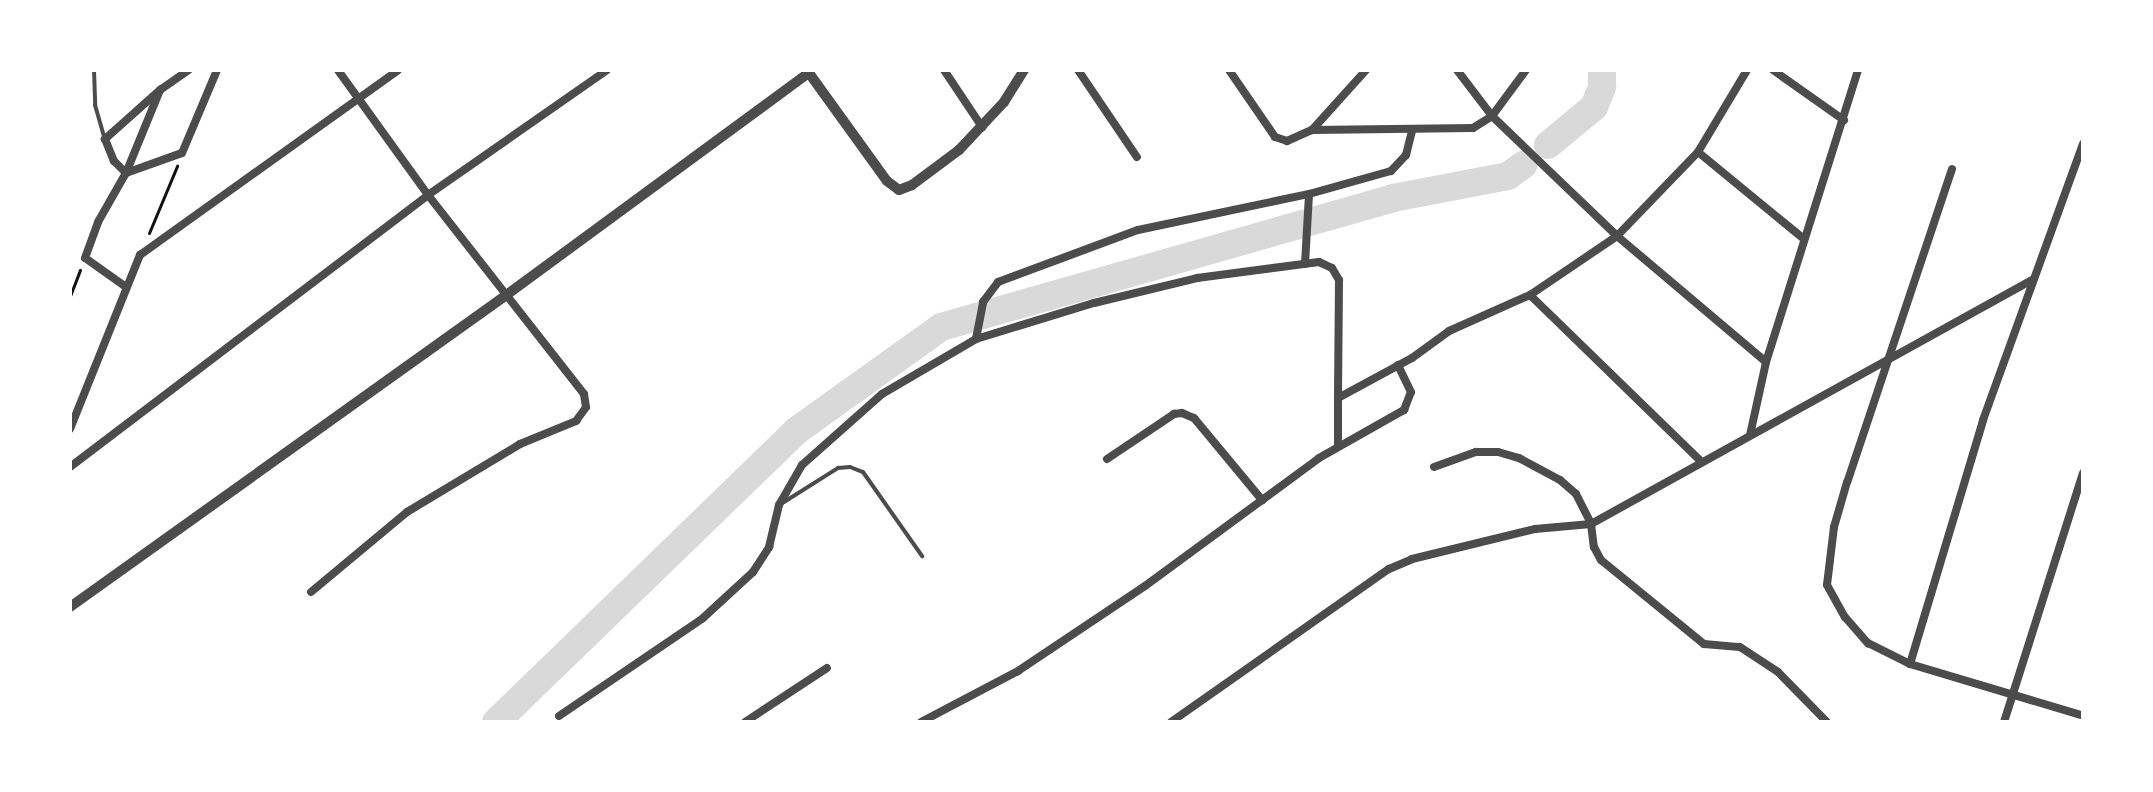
<!DOCTYPE html>
<style>
body{margin:0}
#map{position:relative;width:2153px;height:792px;overflow:hidden;background:#fff;font-family:"DejaVu Sans",sans-serif}
div>[style]{position:absolute}
[style*='--x']{left:calc(var(--x)*1px);top:calc(var(--y)*1px);width:calc(var(--w)*1px);rotate:calc(var(--a)*1deg)}
.river>*{height:28px;margin:-14px;padding:0 14px;transform-origin:14px;border-radius:14px;background:#d9d9d9}
.path>*{height:3px;margin:-1.5px;padding:0 1.5px;transform-origin:1.5px;border-radius:1.5px;background:#111}
.service>*{height:4px;margin:-2px;padding:0 2px;transform-origin:2px;border-radius:2px;background:#4c4c4c}
.minor>*{height:8px;margin:-4px;padding:0 4px;transform-origin:4px;border-radius:4px;background:#4c4c4c}
.tertiary>*{height:10px;margin:-5px;padding:0 5px;transform-origin:5px;border-radius:5px;background:#4c4c4c}
span{translate:-50% -50%;white-space:nowrap;text-align:center;line-height:1.15;-webkit-text-stroke:6px #fff;paint-order:stroke}
.frame{position:absolute;inset:0;border:72px solid #fff;pointer-events:none}
</style>
<div id="map">
<div class="river">
<div style="--x:1548;--y:145;--w:60;--a:-39.6"></div>
<div style="--x:1594;--y:107;--w:22;--a:-68"></div>
<div style="--x:1602;--y:87;--w:17;--a:-90"></div>
<div style="--x:496;--y:722;--w:418;--a:-44.1"></div>
<div style="--x:796;--y:431;--w:178;--a:-35.6"></div>
<div style="--x:941;--y:327;--w:470;--a:-15.9"></div>
<div style="--x:1393;--y:198;--w:117;--a:-10.8"></div>
<div style="--x:1508;--y:176;--w:19;--a:-36"></div>
</div>
<div class="path">
<div style="--x:149;--y:233;--w:73;--a:-67.3"></div>
<div style="--x:70;--y:296;--w:28;--a:-69"></div>
</div>
<div class="service">
<div style="--x:94;--y:70;--w:35;--a:88"></div>
<div style="--x:95;--y:105;--w:32;--a:74"></div>
<div style="--x:784;--y:502;--w:64;--a:-32.2"></div>
<div style="--x:838;--y:468;--w:12;--a:-5"></div>
<div style="--x:850;--y:467;--w:14;--a:21"></div>
<div style="--x:863;--y:472;--w:103;--a:54.9"></div>
</div>
<div class="minor">
<div style="--x:944;--y:70;--w:69;--a:56.3"></div>
<div style="--x:1078;--y:70;--w:105;--a:55.9"></div>
<div style="--x:1229;--y:70;--w:81;--a:55.5"></div>
<div style="--x:1275;--y:137;--w:13;--a:18"></div>
<div style="--x:1287;--y:141;--w:27;--a:-24"></div>
<div style="--x:1312;--y:130;--w:81;--a:-48"></div>
<div style="--x:1457;--y:70;--w:58;--a:52.7"></div>
<div style="--x:1492;--y:116;--w:173;--a:43.8"></div>
<div style="--x:1617;--y:236;--w:195;--a:40.2"></div>
<div style="--x:1773;--y:70;--w:87;--a:35.2"></div>
<div style="--x:160;--y:90;--w:74;--a:138.3"></div>
<div style="--x:105;--y:139;--w:24;--a:68"></div>
<div style="--x:114;--y:161;--w:17;--a:45"></div>
<div style="--x:126;--y:173;--w:59;--a:-19.7"></div>
<div style="--x:182;--y:153;--w:90;--a:-67.1"></div>
<div style="--x:1312;--y:130;--w:161;--a:-0.7"></div>
<div style="--x:1473;--y:128;--w:22;--a:-32"></div>
<div style="--x:1492;--y:116;--w:57;--a:-53.5"></div>
<div style="--x:1698;--y:152;--w:137;--a:39.4"></div>
<div style="--x:1952;--y:169;--w:330;--a:108.5"></div>
<div style="--x:1847;--y:482;--w:47;--a:106.1"></div>
<div style="--x:1834;--y:527;--w:58;--a:96.9"></div>
<div style="--x:1827;--y:585;--w:37;--a:61"></div>
<div style="--x:1845;--y:617;--w:35;--a:49"></div>
<div style="--x:1868;--y:643;--w:47;--a:26.6"></div>
<div style="--x:1910;--y:664;--w:178;--a:16.6"></div>
<div style="--x:1305;--y:264;--w:70;--a:-86.7"></div>
<div style="--x:1309;--y:194;--w:85;--a:-15.7"></div>
<div style="--x:1391;--y:171;--w:22;--a:-47"></div>
<div style="--x:1406;--y:155;--w:25;--a:-76"></div>
<div style="--x:126;--y:287;--w:50;--a:-144.7"></div>
<div style="--x:85;--y:258;--w:38;--a:-70"></div>
<div style="--x:98;--y:222;--w:56;--a:-60.3"></div>
<div style="--x:126;--y:173;--w:90;--a:-67.7"></div>
<div style="--x:160;--y:90;--w:35;--a:-35"></div>
<div style="--x:1530;--y:295;--w:240;--a:44.2"></div>
<div style="--x:976;--y:339;--w:38;--a:-79"></div>
<div style="--x:983;--y:302;--w:25;--a:-53"></div>
<div style="--x:998;--y:282;--w:149;--a:-20.4"></div>
<div style="--x:1138;--y:230;--w:175;--a:-11.9"></div>
<div style="--x:70;--y:429;--w:188;--a:-68.1"></div>
<div style="--x:140;--y:255;--w:317;--a:-35.6"></div>
<div style="--x:1750;--y:435;--w:75;--a:-77.6"></div>
<div style="--x:1766;--y:362;--w:306;--a:-72.5"></div>
<div style="--x:1338;--y:446;--w:48;--a:-90"></div>
<div style="--x:1338;--y:398;--w:84;--a:-28.4"></div>
<div style="--x:1412;--y:358;--w:46;--a:-36.1"></div>
<div style="--x:1449;--y:331;--w:89;--a:-24"></div>
<div style="--x:1530;--y:295;--w:105;--a:-34.1"></div>
<div style="--x:1617;--y:236;--w:117;--a:-46"></div>
<div style="--x:1698;--y:152;--w:96;--a:-59.1"></div>
<div style="--x:1107;--y:459;--w:81;--a:-33.9"></div>
<div style="--x:1174;--y:414;--w:8;--a:-7"></div>
<div style="--x:1182;--y:413;--w:13;--a:23"></div>
<div style="--x:1194;--y:418;--w:107;--a:50.3"></div>
<div style="--x:70;--y:467;--w:450;--a:-37.2"></div>
<div style="--x:428;--y:195;--w:218;--a:-34.9"></div>
<div style="--x:1434;--y:467;--w:45;--a:-19.7"></div>
<div style="--x:1476;--y:452;--w:22;--a:0"></div>
<div style="--x:1498;--y:452;--w:22;--a:16"></div>
<div style="--x:1519;--y:458;--w:47;--a:28.2"></div>
<div style="--x:1560;--y:480;--w:21;--a:41"></div>
<div style="--x:1576;--y:494;--w:34;--a:63"></div>
<div style="--x:1591;--y:524;--w:23;--a:83"></div>
<div style="--x:1594;--y:547;--w:15;--a:62"></div>
<div style="--x:1601;--y:560;--w:133;--a:39.2"></div>
<div style="--x:1704;--y:644;--w:36;--a:5"></div>
<div style="--x:1740;--y:647;--w:45;--a:33.3"></div>
<div style="--x:1778;--y:672;--w:70;--a:45.6"></div>
<div style="--x:311;--y:592;--w:125;--a:-39.8"></div>
<div style="--x:407;--y:512;--w:132;--a:-31"></div>
<div style="--x:520;--y:444;--w:61;--a:-22.3"></div>
<div style="--x:576;--y:421;--w:17;--a:-54"></div>
<div style="--x:586;--y:407;--w:13;--a:-99"></div>
<div style="--x:584;--y:394;--w:253;--a:-128.1"></div>
<div style="--x:428;--y:195;--w:154;--a:-125.8"></div>
<div style="--x:1910;--y:664;--w:255;--a:-73.3"></div>
<div style="--x:1983;--y:420;--w:294;--a:-70.1"></div>
<div style="--x:559;--y:716;--w:174;--a:-34.2"></div>
<div style="--x:703;--y:618;--w:68;--a:-42.6"></div>
<div style="--x:753;--y:572;--w:30;--a:-57"></div>
<div style="--x:769;--y:547;--w:43;--a:-76.6"></div>
<div style="--x:779;--y:505;--w:46;--a:-60.1"></div>
<div style="--x:802;--y:465;--w:107;--a:-41.6"></div>
<div style="--x:882;--y:394;--w:109;--a:-30.3"></div>
<div style="--x:976;--y:339;--w:123;--a:-17"></div>
<div style="--x:1094;--y:303;--w:106;--a:-13.6"></div>
<div style="--x:1197;--y:278;--w:123;--a:-7.5"></div>
<div style="--x:1319;--y:262;--w:14;--a:25"></div>
<div style="--x:1332;--y:268;--w:14;--a:60"></div>
<div style="--x:1339;--y:280;--w:118;--a:90.5"></div>
<div style="--x:745;--y:722;--w:98;--a:-33.4"></div>
<div style="--x:921;--y:722;--w:110;--a:-27.7"></div>
<div style="--x:1018;--y:671;--w:153;--a:-33.8"></div>
<div style="--x:1145;--y:586;--w:216;--a:-36.3"></div>
<div style="--x:1319;--y:458;--w:98;--a:-29.5"></div>
<div style="--x:1404;--y:410;--w:19;--a:-69"></div>
<div style="--x:1411;--y:392;--w:30;--a:-116"></div>
<div style="--x:1171;--y:722;--w:266;--a:-35.1"></div>
<div style="--x:1389;--y:569;--w:25;--a:-23"></div>
<div style="--x:1412;--y:559;--w:127;--a:-13.7"></div>
<div style="--x:1535;--y:529;--w:56;--a:-5.1"></div>
<div style="--x:1591;--y:524;--w:504;--a:-28.96"></div>
<div style="--x:2004;--y:722;--w:261;--a:-72.4"></div>
</div>
<div class="tertiary">
<div style="--x:70;--y:607;--w:535;--a:-35.56"></div>
<div style="--x:505;--y:296;--w:377;--a:-36.3"></div>
<div style="--x:809;--y:73;--w:133;--a:54.2"></div>
<div style="--x:887;--y:181;--w:15;--a:37"></div>
<div style="--x:899;--y:190;--w:14;--a:-21"></div>
<div style="--x:912;--y:185;--w:59;--a:-36.7"></div>
<div style="--x:959;--y:150;--w:66;--a:-46.8"></div>
<div style="--x:1004;--y:102;--w:38;--a:-58"></div>
</div>
<div class="frame"></div>
</div>
